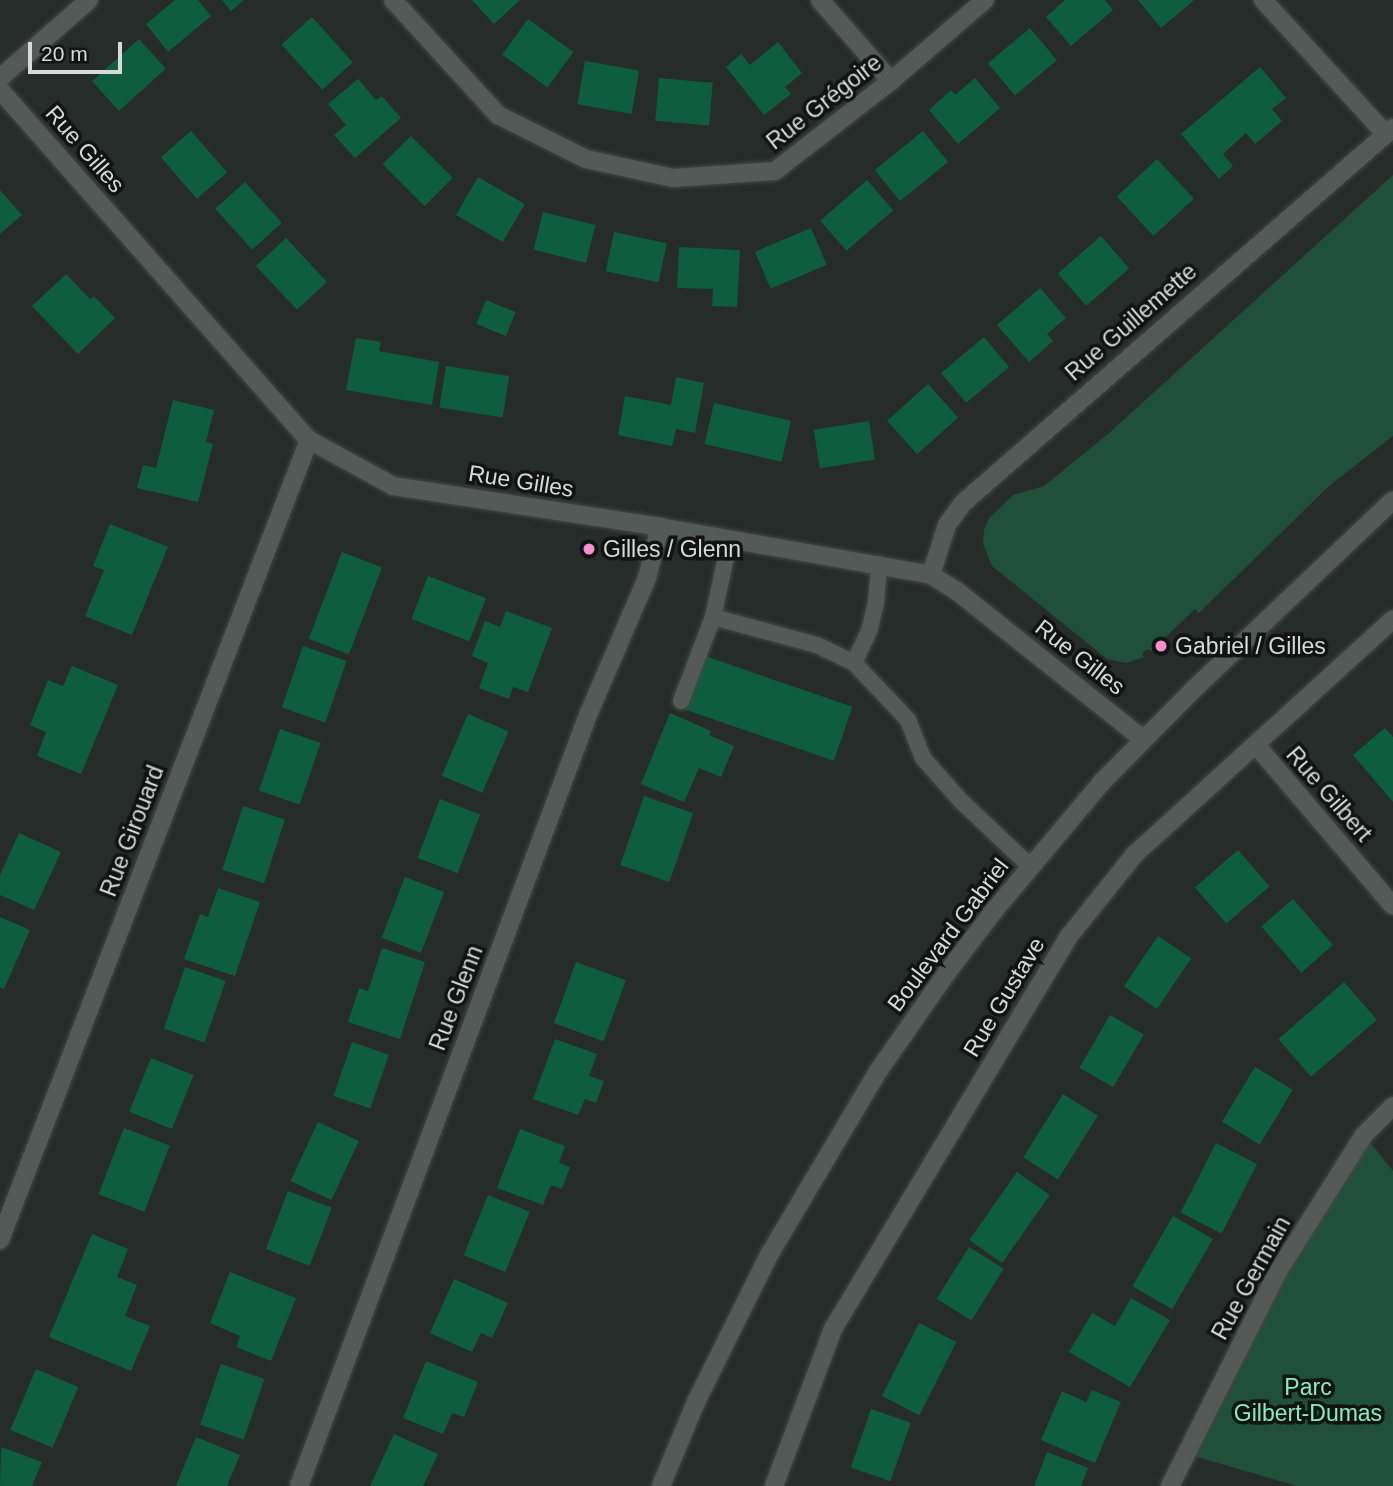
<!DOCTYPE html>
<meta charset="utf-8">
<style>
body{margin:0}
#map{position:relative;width:1393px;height:1486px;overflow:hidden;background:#262c29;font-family:Helvetica,sans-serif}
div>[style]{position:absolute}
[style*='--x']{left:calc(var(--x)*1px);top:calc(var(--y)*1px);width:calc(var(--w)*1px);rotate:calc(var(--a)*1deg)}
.green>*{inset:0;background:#20503c}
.building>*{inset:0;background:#0e5d41;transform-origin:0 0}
.roads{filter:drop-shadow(0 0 2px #434845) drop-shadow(0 0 2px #434845)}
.service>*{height:16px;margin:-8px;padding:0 8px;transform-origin:8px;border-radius:8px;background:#545a57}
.minor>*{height:18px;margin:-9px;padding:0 9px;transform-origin:9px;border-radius:9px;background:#545a57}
.tertiary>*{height:18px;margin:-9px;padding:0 9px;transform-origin:9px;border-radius:9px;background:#545a57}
.dots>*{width:19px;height:19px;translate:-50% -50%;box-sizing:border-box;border:4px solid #111412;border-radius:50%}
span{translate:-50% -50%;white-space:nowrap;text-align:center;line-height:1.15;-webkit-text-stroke:7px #111412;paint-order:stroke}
.street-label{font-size:23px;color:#d6dad8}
.poi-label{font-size:23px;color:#d6dad8}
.left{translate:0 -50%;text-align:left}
.park-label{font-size:23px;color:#87ecbf}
.scale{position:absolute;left:28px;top:42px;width:94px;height:32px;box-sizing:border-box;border:4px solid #d6dad8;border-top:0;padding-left:9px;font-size:21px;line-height:24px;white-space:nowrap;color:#d6dad8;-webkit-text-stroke:5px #111412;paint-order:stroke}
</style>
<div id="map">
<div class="green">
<div style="clip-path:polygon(1393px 175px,1393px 436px,1329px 486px,1199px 613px,1195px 609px,1151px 651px,1147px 649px,1142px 654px,1144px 657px,1126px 663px,1107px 659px,992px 566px,983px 544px,984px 530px,989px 518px,1013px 495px,1044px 486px,1108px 434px)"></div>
<div style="clip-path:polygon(1364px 1135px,1393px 1171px,1393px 1486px,1297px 1486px,1187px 1454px,1277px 1273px)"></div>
</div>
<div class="building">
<div style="clip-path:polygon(175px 0,198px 0,211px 16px,168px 52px,146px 24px)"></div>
<div style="clip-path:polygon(222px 0,244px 0,231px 11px)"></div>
<div style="clip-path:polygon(472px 0,520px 0,494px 24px)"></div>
<div style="clip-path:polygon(1065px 0,1105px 0,1113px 10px,1071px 46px,1046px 17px)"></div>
<div style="clip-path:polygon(1138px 0,1194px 0,1161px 28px)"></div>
<div style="left:312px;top:17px;width:61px;height:41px;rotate:48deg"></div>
<div style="left:528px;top:19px;width:56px;height:44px;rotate:36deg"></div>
<div style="left:1030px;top:28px;width:42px;height:55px;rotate:50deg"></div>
<div style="left:139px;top:39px;width:40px;height:63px;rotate:48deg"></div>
<div style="clip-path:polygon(778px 42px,802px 73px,785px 87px,791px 94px,764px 115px,726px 67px,741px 54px,750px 65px)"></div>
<div style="left:585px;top:61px;width:55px;height:44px;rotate:10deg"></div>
<div style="clip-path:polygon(1260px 67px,1286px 98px,1272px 109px,1282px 121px,1255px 144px,1246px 133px,1223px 154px,1233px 166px,1219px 179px,1181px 134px)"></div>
<div style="left:659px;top:78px;width:54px;height:43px;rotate:5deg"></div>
<div style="clip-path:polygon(975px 78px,1000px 108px,958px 144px,929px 110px,951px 90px,955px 95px)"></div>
<div style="clip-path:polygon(358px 79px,376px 100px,382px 96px,401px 118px,355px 158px,334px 135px,346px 125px,328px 104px)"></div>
<div style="left:191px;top:131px;width:55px;height:40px;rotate:49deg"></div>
<div style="left:923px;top:131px;width:40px;height:62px;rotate:51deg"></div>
<div style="left:411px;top:136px;width:59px;height:40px;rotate:45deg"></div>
<div style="left:1157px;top:159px;width:54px;height:55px;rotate:47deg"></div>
<div style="left:478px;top:177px;width:54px;height:44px;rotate:30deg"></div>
<div style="left:867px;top:180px;width:40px;height:62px;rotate:49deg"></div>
<div style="left:245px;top:182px;width:55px;height:40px;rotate:48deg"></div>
<div style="clip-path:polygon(0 190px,22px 215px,0 234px)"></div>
<div style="left:543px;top:212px;width:54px;height:39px;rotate:14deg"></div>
<div style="left:811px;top:228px;width:40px;height:61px;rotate:67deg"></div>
<div style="left:614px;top:232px;width:54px;height:40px;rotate:12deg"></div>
<div style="left:1101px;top:236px;width:43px;height:57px;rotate:49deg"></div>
<div style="left:286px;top:238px;width:60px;height:41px;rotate:47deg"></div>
<div style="clip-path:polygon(679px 247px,740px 250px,737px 307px,712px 306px,713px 289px,677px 288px)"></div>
<div style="clip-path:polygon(66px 274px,90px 299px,94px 296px,115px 318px,78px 354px,32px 306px)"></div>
<div style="clip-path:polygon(1040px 288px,1066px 318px,1047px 334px,1053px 341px,1029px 362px,997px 325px)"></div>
<div style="left:486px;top:300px;width:32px;height:26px;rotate:22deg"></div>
<div style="left:984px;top:337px;width:39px;height:56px;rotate:50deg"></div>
<div style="clip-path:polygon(356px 338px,381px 342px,379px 351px,439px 362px,432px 405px,346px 390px)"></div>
<div style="left:446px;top:366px;width:64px;height:42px;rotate:9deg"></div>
<div style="clip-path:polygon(676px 377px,704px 383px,695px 433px,676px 429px,672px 446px,618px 435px,625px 396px,671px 405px)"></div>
<div style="left:928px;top:384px;width:45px;height:55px;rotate:48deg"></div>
<div style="clip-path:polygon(173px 400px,214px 410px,206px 442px,213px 444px,198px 502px,137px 488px,143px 465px,156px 468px)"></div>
<div style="left:714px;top:403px;width:79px;height:42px;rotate:13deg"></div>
<div style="left:869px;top:421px;width:39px;height:56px;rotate:81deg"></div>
<div style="clip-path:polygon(110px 524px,168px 547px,132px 635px,85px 616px,104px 570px,93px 566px)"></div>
<div style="left:342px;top:552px;width:43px;height:93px;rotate:21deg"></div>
<div style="left:428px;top:576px;width:62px;height:46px;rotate:21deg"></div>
<div style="clip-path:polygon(506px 611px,552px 628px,528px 692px,513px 687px,509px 699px,479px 688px,488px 663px,472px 656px,485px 621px,500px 627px)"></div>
<div style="left:303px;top:646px;width:46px;height:65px;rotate:19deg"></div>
<div style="left:702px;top:655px;width:159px;height:57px;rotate:19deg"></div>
<div style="clip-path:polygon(72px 666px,118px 685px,81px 774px,37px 756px,46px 732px,30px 725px,48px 680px,63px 686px)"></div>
<div style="clip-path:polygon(670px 713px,711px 731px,709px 735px,734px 746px,721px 777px,699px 768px,684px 802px,641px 784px)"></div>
<div style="left:468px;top:714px;width:44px;height:67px;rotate:23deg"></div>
<div style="clip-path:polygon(1385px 728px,1393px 737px,1393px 802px,1353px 755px)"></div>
<div style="left:280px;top:729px;width:43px;height:65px;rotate:19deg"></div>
<div style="left:644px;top:796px;width:52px;height:73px;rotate:19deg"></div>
<div style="left:440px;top:799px;width:43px;height:63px;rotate:21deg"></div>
<div style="left:243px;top:806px;width:44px;height:67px;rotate:18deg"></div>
<div style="clip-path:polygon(19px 833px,61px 852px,34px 910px,0 895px,0 875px)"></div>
<div style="left:1238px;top:850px;width:48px;height:57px;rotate:49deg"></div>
<div style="left:405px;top:877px;width:42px;height:65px;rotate:21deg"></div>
<div style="clip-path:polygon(218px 888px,260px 902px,235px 976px,184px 959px,200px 914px,208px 917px)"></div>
<div style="left:1293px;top:899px;width:61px;height:42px;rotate:49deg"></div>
<div style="clip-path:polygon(0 917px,30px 930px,4px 989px,0 987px)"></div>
<div style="left:1158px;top:936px;width:40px;height:61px;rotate:34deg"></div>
<div style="clip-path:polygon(382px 948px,425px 962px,400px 1039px,348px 1022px,359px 988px,368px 991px)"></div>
<div style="left:576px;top:962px;width:53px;height:65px;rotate:20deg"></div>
<div style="left:185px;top:967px;width:43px;height:65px;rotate:19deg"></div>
<div style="left:1344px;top:982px;width:50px;height:87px;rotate:49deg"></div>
<div style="left:1110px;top:1015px;width:39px;height:61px;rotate:30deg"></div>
<div style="clip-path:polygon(555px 1039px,597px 1054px,589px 1076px,604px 1081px,596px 1103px,585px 1099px,578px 1115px,533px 1099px)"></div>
<div style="left:352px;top:1042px;width:39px;height:57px;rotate:19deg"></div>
<div style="left:151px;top:1058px;width:46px;height:58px;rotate:22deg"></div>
<div style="left:1255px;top:1067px;width:44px;height:64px;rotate:31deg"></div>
<div style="left:1063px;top:1094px;width:41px;height:75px;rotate:32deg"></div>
<div style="left:318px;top:1122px;width:45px;height:65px;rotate:25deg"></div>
<div style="left:124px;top:1128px;width:49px;height:71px;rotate:21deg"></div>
<div style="clip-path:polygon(520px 1129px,565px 1146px,559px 1163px,570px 1167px,562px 1189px,551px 1185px,543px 1205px,497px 1188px)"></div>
<div style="left:1216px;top:1143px;width:46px;height:78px;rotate:27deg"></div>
<div style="left:1017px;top:1172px;width:40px;height:83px;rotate:35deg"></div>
<div style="left:288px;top:1191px;width:47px;height:62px;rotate:21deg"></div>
<div style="left:488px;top:1195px;width:45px;height:65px;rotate:22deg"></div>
<div style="left:1173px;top:1216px;width:46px;height:81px;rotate:30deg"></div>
<div style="clip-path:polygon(92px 1234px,128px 1249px,117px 1277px,137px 1285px,125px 1316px,150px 1326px,131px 1371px,49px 1337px)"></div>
<div style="left:969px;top:1247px;width:41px;height:61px;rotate:32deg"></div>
<div style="clip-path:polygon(230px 1272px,296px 1298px,271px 1361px,236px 1347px,240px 1336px,210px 1323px)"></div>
<div style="clip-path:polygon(454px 1279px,508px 1303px,492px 1338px,481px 1333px,472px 1352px,430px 1333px)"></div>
<div style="clip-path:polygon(1131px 1298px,1170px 1320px,1130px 1387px,1069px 1352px,1092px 1313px,1115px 1326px)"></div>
<div style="left:919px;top:1323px;width:42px;height:82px;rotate:27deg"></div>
<div style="clip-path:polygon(426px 1361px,478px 1382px,464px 1417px,452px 1413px,443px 1434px,403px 1418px)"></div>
<div style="left:221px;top:1364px;width:46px;height:64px;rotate:19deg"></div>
<div style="left:36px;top:1369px;width:46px;height:66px;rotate:23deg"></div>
<div style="clip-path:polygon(1092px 1390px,1121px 1402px,1095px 1463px,1041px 1440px,1062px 1391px,1086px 1402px)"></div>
<div style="left:871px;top:1409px;width:42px;height:62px;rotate:19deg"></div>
<div style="clip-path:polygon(394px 1434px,438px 1454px,423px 1486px,370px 1486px)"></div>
<div style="clip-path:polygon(196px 1437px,240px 1455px,227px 1486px,176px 1486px)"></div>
<div style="clip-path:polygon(1px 1447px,42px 1462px,32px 1486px,0 1486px)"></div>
<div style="clip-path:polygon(1047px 1452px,1088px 1468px,1081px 1486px,1034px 1486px)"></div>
</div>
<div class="roads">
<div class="service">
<div style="--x:730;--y:539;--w:80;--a:102.3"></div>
<div style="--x:713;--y:617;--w:108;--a:15.1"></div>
<div style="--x:817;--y:645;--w:41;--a:25.9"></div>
<div style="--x:854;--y:663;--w:79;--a:46.5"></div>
<div style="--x:908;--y:720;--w:41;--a:68.5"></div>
<div style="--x:923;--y:758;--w:57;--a:48.5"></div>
<div style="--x:961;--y:801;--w:96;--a:43.3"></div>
<div style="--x:854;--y:663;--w:38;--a:-65"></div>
<div style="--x:870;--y:628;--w:27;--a:-77"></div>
<div style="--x:876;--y:602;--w:38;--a:-85"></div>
<div style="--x:681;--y:701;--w:90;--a:-69.1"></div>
</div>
<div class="minor">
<div style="--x:393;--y:0;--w:156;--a:47.6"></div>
<div style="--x:498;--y:115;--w:98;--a:26.6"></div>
<div style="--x:586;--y:159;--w:89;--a:12.3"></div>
<div style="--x:673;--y:178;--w:102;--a:-3.9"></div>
<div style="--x:775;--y:171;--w:147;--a:-37.8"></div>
<div style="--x:891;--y:81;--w:124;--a:-40.8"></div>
<div style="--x:820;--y:0;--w:108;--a:48.8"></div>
<div style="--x:1263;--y:0;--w:182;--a:47.5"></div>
<div style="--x:0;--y:78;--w:118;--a:-41.2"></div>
<div style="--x:0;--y:90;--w:467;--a:48.6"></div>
<div style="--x:309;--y:440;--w:96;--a:28.7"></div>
<div style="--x:393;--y:486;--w:270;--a:8.7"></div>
<div style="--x:660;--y:527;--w:275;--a:10"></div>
<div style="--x:931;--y:575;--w:32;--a:32"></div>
<div style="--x:958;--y:592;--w:236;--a:38.5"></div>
<div style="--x:931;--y:575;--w:52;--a:-72.3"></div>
<div style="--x:947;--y:525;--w:27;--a:-54"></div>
<div style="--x:963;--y:503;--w:571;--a:-41.09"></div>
<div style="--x:1256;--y:745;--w:211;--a:49.6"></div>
<div style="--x:0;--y:1240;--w:858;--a:-68.88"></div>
<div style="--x:299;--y:1486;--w:823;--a:-69.45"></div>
<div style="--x:588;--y:715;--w:149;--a:-66.7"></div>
<div style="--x:647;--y:578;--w:53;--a:-75.7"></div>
<div style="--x:774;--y:1486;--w:168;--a:-69.4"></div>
<div style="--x:833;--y:1329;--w:460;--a:-59"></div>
<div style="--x:1070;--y:935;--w:104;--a:-51.3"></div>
<div style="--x:1135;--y:854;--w:349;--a:-42.3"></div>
<div style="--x:1170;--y:1486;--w:238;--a:-63.3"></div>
<div style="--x:1277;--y:1273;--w:163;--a:-57.8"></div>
<div style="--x:1364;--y:1135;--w:41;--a:-45"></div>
</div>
<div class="tertiary">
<div style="--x:661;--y:1486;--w:91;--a:-67.4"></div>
<div style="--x:696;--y:1402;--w:164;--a:-63.6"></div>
<div style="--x:769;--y:1255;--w:215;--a:-59.3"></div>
<div style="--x:879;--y:1070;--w:117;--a:-55.1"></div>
<div style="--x:946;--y:974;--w:78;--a:-52.8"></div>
<div style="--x:993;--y:912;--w:170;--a:-50"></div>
<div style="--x:1102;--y:782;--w:131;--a:-45.3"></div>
<div style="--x:1194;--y:689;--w:274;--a:-43.5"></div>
</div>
</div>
<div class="dots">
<div style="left:589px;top:549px;background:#f690cf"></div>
<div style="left:1161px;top:646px;background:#f690cf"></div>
</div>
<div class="street-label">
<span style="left:824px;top:102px;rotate:-38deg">Rue Grégoire</span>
<span style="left:85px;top:149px;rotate:49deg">Rue Gilles</span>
<span style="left:1131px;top:322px;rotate:-41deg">Rue Guillemette</span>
<span style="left:521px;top:481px;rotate:9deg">Rue Gilles</span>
<span style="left:1080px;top:657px;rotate:38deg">Rue Gilles</span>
<span style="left:1329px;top:794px;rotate:49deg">Rue Gilbert</span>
<span style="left:132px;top:831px;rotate:-69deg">Rue Girouard</span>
<span style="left:948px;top:935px;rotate:-53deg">Boulevard Gabriel</span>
<span style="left:1004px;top:997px;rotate:-59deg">Rue Gustave</span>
<span style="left:456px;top:998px;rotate:-69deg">Rue Glenn</span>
<span style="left:1251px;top:1278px;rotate:-61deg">Rue Germain</span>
</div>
<div class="poi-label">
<span class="left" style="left:603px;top:549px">Gilles / Glenn</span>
<span class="left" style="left:1175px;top:646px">Gabriel / Gilles</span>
</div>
<div class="park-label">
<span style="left:1308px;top:1400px">Parc<br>Gilbert-Dumas</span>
</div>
<div class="scale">20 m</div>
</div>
